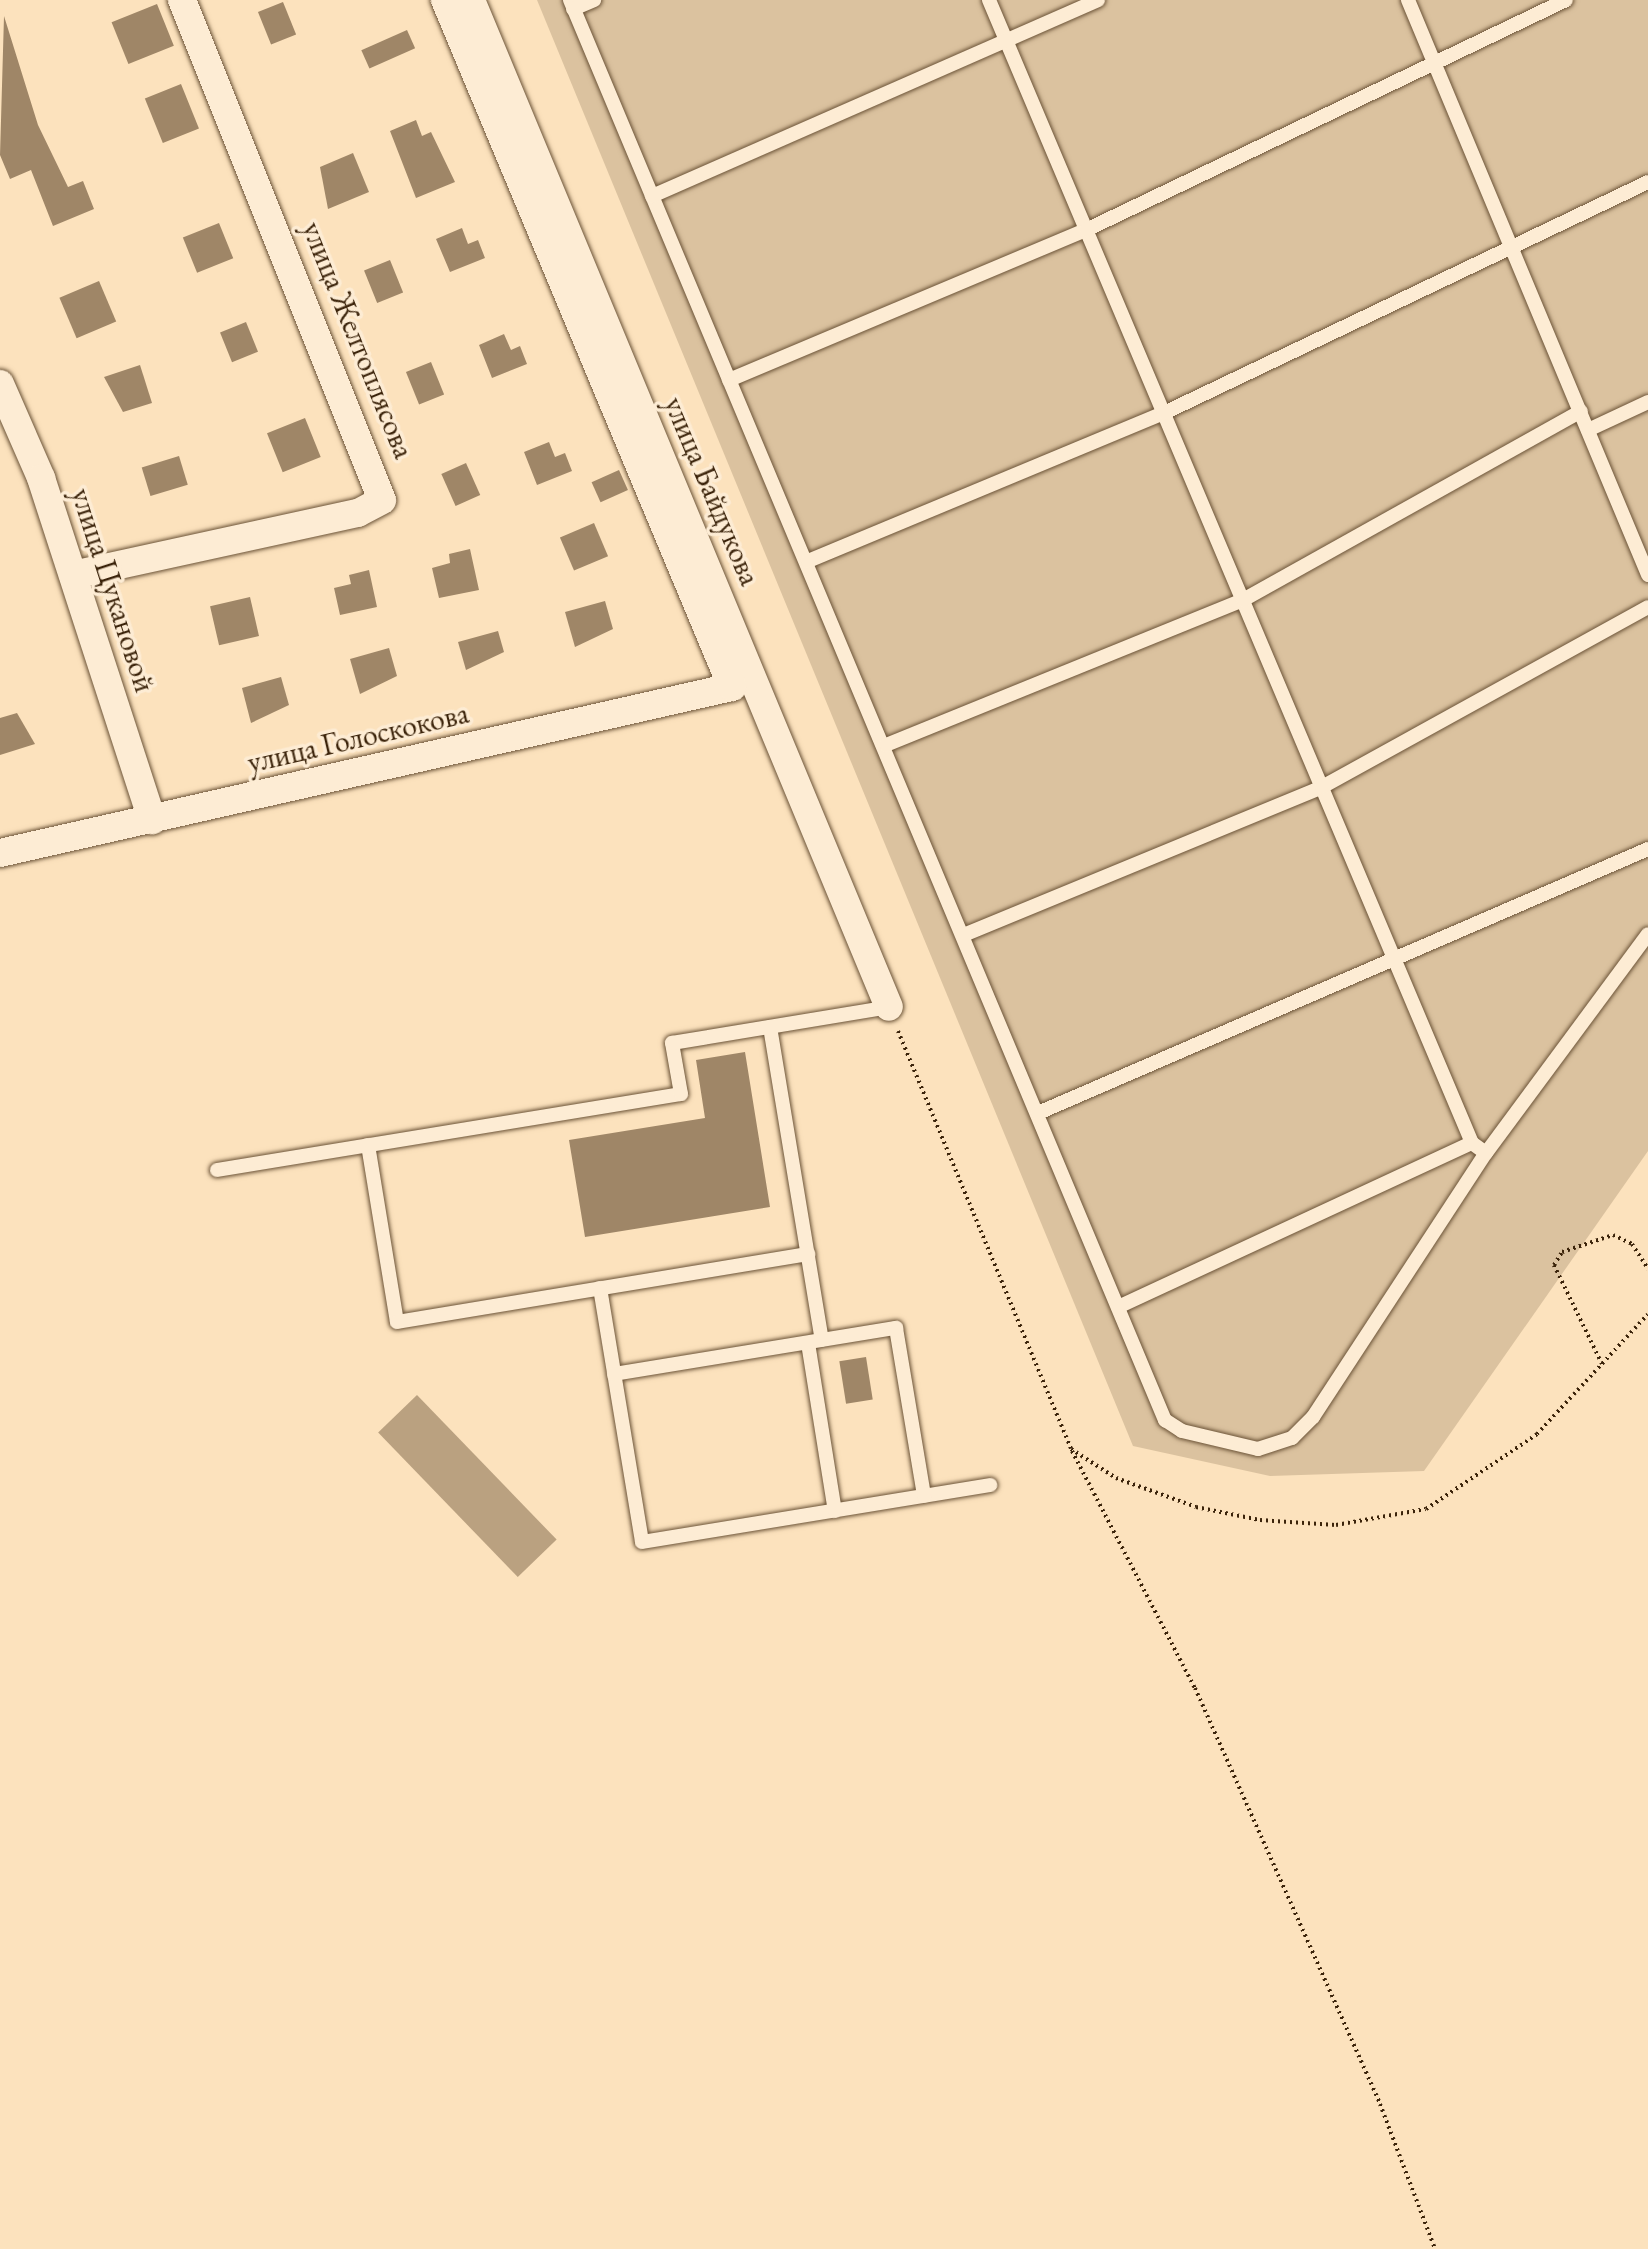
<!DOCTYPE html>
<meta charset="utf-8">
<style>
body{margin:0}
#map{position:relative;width:1648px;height:2249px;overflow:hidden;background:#fce2bd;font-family:"EB Garamond",serif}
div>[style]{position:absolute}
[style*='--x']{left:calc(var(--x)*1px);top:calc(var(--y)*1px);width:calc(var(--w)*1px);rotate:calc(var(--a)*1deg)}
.green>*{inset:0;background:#dbc29f}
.water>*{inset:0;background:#baa180;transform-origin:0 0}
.building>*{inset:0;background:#9f8667;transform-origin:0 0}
.path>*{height:4px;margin-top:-2px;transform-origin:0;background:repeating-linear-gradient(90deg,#3b230a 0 2px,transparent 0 6px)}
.roads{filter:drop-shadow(0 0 2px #6b5337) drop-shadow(0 0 2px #6b5337)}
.lane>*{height:14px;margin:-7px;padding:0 7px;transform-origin:7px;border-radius:7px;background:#fdecd4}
.street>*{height:28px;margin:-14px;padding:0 14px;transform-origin:14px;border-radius:14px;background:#fdecd4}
span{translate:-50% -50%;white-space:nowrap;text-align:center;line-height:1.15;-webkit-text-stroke:7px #fdecd4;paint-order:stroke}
.street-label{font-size:30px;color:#3b230a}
</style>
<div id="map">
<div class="green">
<div style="clip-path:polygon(537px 0,1648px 0,1648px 1151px,1424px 1471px,1270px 1476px,1133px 1446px)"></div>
</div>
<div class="water">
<div style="left:417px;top:1395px;width:201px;height:54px;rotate:46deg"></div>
</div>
<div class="building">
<div style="left:283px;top:2px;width:35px;height:27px;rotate:68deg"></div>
<div style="left:157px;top:4px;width:45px;height:49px;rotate:68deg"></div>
<div style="clip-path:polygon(4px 16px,38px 125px,68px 187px,83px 181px,94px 209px,53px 226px,31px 170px,10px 179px,0 155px)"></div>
<div style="left:407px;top:30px;width:20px;height:50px;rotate:66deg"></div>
<div style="left:181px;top:84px;width:48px;height:39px;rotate:68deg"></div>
<div style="clip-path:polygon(416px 120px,422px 136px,431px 132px,455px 182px,416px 198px,390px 131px)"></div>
<div style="clip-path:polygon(353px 153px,369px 192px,328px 209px,320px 167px)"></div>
<div style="left:219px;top:223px;width:38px;height:39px;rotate:68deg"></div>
<div style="clip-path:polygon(462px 228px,468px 244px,478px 240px,485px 258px,450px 272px,436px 239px)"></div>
<div style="left:390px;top:260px;width:35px;height:28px;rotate:68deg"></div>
<div style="left:99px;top:281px;width:44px;height:43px;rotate:67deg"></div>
<div style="left:246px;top:322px;width:32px;height:28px;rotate:68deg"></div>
<div style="clip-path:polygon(504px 334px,511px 350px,520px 346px,527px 364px,492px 378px,479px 345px)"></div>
<div style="left:431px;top:362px;width:35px;height:27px;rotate:68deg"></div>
<div style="clip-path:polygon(140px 365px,152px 403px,123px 412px,104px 377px)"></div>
<div style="left:305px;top:418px;width:42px;height:41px;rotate:68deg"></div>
<div style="clip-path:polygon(549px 442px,555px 457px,565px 453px,572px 471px,537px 485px,524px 452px)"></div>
<div style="left:179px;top:456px;width:30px;height:39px;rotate:73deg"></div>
<div style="left:466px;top:463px;width:35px;height:27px;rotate:66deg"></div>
<div style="left:619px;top:470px;width:22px;height:30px;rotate:66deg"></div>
<div style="left:594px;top:523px;width:36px;height:37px;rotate:67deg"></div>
<div style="clip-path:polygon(470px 549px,479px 590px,439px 598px,432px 568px,450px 563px,449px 554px)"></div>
<div style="clip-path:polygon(369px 570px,377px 607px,340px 615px,334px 588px,351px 584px,349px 575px)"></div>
<div style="left:250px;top:597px;width:40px;height:41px;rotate:77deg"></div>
<div style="clip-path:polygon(605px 601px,613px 629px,575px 647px,565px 612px)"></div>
<div style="clip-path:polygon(498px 631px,504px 652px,466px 670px,458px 642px)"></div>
<div style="clip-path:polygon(389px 648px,397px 676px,360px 694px,350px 659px)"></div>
<div style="clip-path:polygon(281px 677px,289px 705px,251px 723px,242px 688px)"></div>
<div style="clip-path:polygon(17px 713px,35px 744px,0 755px,0 718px)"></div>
<div style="clip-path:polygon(745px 1052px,770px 1207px,585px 1237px,569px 1140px,705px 1118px,696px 1060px)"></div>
<div style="left:866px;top:1357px;width:43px;height:27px;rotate:81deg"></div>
</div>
<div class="path">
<div style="--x:898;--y:1031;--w:452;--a:67.5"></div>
<div style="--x:1071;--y:1449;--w:54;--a:32.8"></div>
<div style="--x:1116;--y:1478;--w:85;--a:19.9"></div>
<div style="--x:1196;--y:1507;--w:65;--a:11.5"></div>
<div style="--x:1260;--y:1520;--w:76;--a:3.8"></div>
<div style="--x:1336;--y:1525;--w:91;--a:-10.1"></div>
<div style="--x:1426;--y:1509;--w:134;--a:-34"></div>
<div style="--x:1537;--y:1434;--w:163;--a:-47.2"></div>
<div style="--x:1602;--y:1364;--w:110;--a:-115.9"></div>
<div style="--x:1554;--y:1265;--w:15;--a:-58"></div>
<div style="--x:1562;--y:1252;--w:54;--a:-18.4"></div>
<div style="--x:1613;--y:1235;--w:21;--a:25"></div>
<div style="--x:1632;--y:1244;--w:30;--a:57"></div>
<div style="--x:1072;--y:1451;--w:267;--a:62.6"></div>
<div style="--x:1195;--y:1688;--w:455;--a:66"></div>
<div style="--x:1380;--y:2104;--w:155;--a:69.2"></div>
</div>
<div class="roads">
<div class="lane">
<div style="--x:570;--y:0;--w:1540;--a:67.27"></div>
<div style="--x:1165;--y:1420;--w:20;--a:33"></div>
<div style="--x:1182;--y:1431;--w:78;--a:13.3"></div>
<div style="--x:1258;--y:1449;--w:36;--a:-18"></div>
<div style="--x:1292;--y:1438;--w:30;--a:-45"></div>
<div style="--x:1313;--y:1417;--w:316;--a:-56.8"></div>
<div style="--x:1486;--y:1153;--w:272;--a:-53.5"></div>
<div style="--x:989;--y:0;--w:1241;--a:67.09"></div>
<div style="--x:1472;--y:1143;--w:17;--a:36"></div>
<div style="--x:1408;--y:0;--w:623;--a:67.34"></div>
<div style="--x:573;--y:9;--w:23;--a:-23"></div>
<div style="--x:652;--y:196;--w:487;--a:-23.7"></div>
<div style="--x:729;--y:380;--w:387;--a:-22.8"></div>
<div style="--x:1086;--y:230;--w:532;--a:-25.6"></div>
<div style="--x:1588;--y:430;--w:66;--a:-25"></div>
<div style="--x:808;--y:561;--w:386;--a:-22.6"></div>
<div style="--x:1164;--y:413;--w:536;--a:-25.51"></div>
<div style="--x:886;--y:745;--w:385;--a:-22.1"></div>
<div style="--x:1243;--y:600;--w:387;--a:-29.2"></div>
<div style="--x:966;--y:934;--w:385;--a:-22.4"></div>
<div style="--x:1322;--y:787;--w:372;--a:-28.9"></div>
<div style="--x:770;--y:1027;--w:317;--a:80.6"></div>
<div style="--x:1038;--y:1113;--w:665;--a:-23.4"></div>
<div style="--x:368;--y:1145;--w:179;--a:80.7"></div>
<div style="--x:397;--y:1322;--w:417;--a:-9.4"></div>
<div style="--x:217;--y:1170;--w:470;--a:-9.3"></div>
<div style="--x:681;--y:1094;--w:52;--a:-100"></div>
<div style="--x:672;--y:1043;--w:220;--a:-9.4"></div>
<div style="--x:600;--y:1288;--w:257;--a:80.6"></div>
<div style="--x:642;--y:1542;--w:353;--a:-9.3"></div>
<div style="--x:1118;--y:1307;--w:390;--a:-24.9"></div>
<div style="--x:808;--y:1343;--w:170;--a:80.9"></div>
<div style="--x:614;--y:1374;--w:286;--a:-9.3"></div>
<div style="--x:896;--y:1328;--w:170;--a:80.5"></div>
</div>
<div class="street">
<div style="--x:471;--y:0;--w:1090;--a:67.46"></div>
<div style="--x:0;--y:384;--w:103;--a:66.4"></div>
<div style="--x:41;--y:478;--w:360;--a:72"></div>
<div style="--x:73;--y:575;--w:292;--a:-12.3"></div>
<div style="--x:358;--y:513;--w:27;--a:-28"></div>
<div style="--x:382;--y:500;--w:539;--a:-111.8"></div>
<div style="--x:0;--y:853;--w:751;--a:-12.78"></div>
<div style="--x:732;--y:687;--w:745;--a:-112.67"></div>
</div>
</div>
<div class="street-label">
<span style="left:358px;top:340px;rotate:68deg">улица Желтоплясова</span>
<span style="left:712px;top:491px;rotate:67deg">улица Байдукова</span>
<span style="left:113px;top:590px;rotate:72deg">улица Цукановой</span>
<span style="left:358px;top:738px;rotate:-13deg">улица Голоскокова</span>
</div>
</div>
